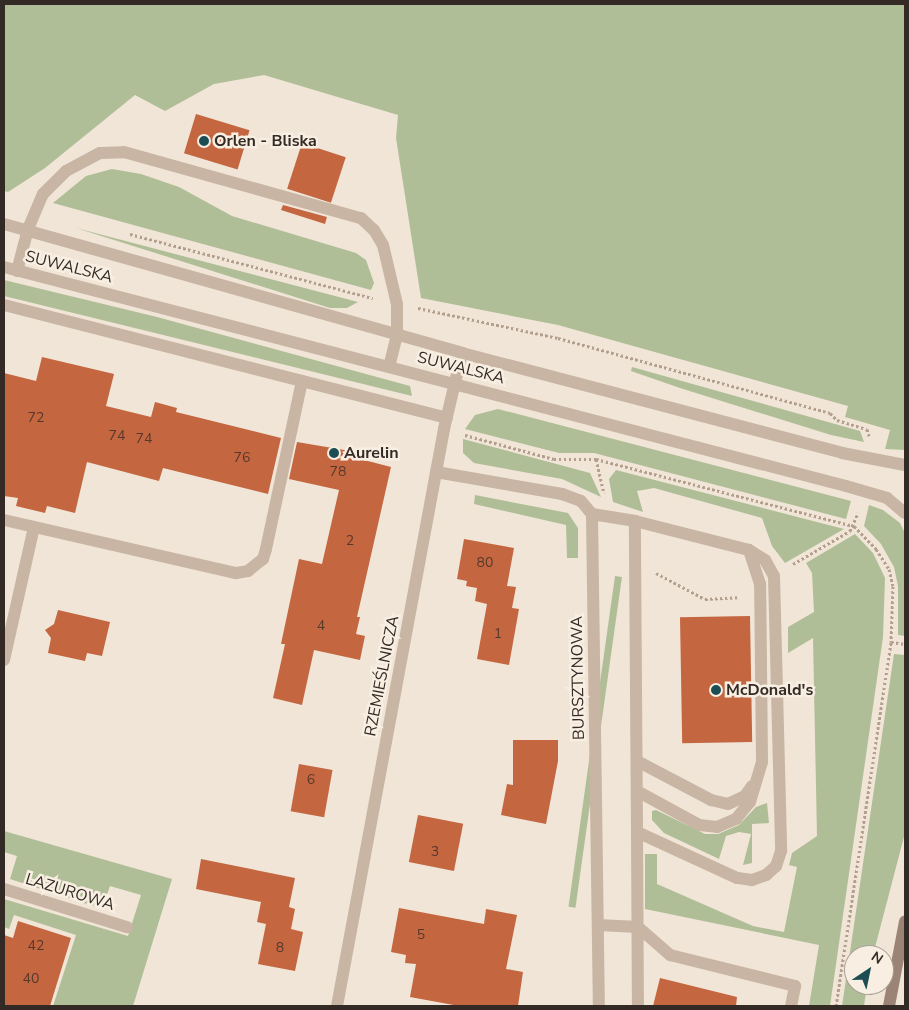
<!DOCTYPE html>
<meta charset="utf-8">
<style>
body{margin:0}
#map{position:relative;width:909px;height:1010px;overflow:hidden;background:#f0e5d7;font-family:"Nunito Sans",sans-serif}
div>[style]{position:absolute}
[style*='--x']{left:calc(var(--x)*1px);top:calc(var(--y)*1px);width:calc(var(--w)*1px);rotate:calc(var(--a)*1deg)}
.green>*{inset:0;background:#b0be97;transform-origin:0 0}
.building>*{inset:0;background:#c46640;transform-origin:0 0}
.path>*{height:3px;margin-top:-1.5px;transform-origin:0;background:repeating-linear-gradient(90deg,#b39f8e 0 2.5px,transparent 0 5px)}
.service>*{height:12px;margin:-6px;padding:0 6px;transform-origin:6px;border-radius:6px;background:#c8b5a3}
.minor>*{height:12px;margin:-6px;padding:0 6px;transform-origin:6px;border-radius:6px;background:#c8b5a3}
.tertiary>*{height:12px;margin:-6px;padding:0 6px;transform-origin:6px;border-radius:6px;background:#c8b5a3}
.secondary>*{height:12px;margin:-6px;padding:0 6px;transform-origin:6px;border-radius:6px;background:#9b8475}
.dots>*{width:14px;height:14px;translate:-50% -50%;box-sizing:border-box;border:2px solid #f8efe2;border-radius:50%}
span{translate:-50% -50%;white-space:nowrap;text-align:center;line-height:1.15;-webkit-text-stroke:5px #f8efe2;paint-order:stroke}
.number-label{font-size:14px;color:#57392c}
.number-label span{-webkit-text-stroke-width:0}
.poi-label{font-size:16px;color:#332a25;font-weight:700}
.left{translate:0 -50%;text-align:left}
.street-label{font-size:16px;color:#332a25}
.frame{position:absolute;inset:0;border:5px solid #332a25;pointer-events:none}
.north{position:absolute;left:844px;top:945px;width:50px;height:50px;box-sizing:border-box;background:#f8efe2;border:1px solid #a9a096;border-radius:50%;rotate:34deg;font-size:14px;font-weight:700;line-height:20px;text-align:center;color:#332a25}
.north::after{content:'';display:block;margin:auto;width:18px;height:22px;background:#1c4d53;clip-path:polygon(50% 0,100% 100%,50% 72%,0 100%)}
</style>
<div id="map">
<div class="green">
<div style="clip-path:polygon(4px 4px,905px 4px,905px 450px,885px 449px,890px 430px,845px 417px,848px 406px,558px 325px,421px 298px,396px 138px,398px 115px,264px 75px,214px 84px,165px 111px,135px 95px,45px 168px,8px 192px,4px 191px)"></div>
<div style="clip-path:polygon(112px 169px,141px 174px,179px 187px,232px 216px,356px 253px,366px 260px,374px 283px,371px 290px,53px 203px,86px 176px)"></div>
<div style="clip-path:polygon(76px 228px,358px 302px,347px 308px,330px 308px)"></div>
<div style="clip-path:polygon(4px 280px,157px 317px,410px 386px,412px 396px,4px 296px)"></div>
<div style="clip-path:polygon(632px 367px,860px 431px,864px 442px,831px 435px,680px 388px,631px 371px)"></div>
<div style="clip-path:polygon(498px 409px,851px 501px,846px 519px,594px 453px,559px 453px,465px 429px,475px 415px)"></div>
<div style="clip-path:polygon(463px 439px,590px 473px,601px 497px,562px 479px,474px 463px,463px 453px)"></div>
<div style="clip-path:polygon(616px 470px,844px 529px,785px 563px,772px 546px,762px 518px,654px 488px,637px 491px,643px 512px,613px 502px,609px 479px)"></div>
<div style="clip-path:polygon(475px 495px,568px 513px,578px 528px,578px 558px,567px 558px,566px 525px,474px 504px)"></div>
<div style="clip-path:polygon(869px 505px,883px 510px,900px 523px,905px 533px,905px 636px,898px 635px,898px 586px,894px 567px,881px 544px,864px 526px)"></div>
<div style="clip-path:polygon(855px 534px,873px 553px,885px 578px,883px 637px,830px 1006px,809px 1006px,819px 945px,645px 909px,645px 854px,657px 854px,657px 884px,753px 926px,784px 932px,797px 867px,789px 865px,792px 853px,817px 836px,813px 638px,788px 653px,788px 627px,814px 612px,812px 573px,806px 563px)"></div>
<div style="left:615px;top:576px;width:7px;height:334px;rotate:8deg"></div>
<div style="clip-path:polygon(894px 654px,905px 655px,905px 833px,873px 955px,854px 955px,854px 985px,867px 985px,864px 1006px,842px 1006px)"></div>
<div style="clip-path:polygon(767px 803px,769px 823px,752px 824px,752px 863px,743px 865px,751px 834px,739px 832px,726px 836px,719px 859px,664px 833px,652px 820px,652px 811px,656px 810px,705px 834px,718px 834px,739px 825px,756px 807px)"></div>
<div style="clip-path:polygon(4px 831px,172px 879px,133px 1006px,53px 1006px,76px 935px,14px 915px,9px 929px,4px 927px,4px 899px,128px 936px,141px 895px,110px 886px,102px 909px,10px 879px,17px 856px,4px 852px)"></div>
</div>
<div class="building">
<div style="left:196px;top:114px;width:56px;height:41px;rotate:17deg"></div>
<div style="left:302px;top:143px;width:46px;height:48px;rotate:18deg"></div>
<div style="clip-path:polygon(283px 205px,327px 217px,325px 224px,281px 210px)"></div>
<div style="clip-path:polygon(42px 357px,114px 374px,106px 406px,151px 417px,155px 402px,177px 408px,176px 412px,281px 438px,268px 494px,163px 468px,159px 481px,87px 462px,75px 513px,47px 506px,45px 513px,16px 506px,18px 498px,4px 496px,4px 373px,36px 381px)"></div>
<div style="clip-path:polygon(297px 442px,362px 453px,360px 459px,391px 467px,357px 617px,360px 617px,356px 634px,365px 636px,360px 660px,314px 650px,302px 705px,273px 698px,285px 644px,281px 644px,299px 559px,322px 564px,339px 490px,289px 479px)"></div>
<div style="clip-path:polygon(464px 539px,514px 548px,507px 586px,516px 587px,512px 608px,519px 609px,509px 665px,477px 659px,487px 604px,475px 601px,477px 588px,466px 586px,467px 581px,457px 579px)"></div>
<div style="clip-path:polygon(58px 610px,110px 622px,102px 656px,87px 653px,85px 661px,48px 653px,51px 638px,45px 630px,54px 624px)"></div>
<div style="left:750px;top:616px;width:126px;height:70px;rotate:89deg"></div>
<div style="clip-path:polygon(513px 740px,558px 740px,558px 761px,546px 824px,501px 815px,507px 784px,513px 785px)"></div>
<div style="left:299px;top:764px;width:34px;height:48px;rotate:10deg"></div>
<div style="left:418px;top:815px;width:46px;height:48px;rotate:11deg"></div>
<div style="clip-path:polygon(201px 859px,295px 878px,289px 907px,295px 909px,291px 929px,303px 932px,295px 971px,258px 964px,266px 924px,257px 922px,261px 902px,196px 889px)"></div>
<div style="clip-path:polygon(399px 908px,484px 924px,486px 909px,517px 915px,506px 969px,523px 972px,518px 1006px,459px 1006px,410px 997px,416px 964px,405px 963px,406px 955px,391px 952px)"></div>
<div style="clip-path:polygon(18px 921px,71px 938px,50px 1006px,4px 1006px,4px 935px,13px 938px)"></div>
<div style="clip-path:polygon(660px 978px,737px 997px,736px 1006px,653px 1006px)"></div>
</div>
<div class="path">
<div style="--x:130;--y:234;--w:251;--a:14.8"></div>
<div style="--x:418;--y:308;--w:143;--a:12.1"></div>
<div style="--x:558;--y:338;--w:282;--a:15.4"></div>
<div style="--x:830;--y:413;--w:10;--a:45"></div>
<div style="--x:837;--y:420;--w:31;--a:17"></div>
<div style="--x:867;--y:429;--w:7;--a:74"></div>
<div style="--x:465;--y:435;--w:92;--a:15.1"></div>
<div style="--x:554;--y:459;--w:42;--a:0"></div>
<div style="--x:596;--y:459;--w:267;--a:14.6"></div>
<div style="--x:854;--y:526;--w:32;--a:46"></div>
<div style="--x:876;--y:549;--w:24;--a:57"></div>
<div style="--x:889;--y:569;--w:17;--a:77"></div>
<div style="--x:893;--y:586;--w:56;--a:92"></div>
<div style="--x:891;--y:642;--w:14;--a:8"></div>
<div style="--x:596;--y:459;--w:35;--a:77"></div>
<div style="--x:793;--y:564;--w:66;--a:-30.1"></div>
<div style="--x:850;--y:531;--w:20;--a:-66"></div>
<div style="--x:656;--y:573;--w:55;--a:28"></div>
<div style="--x:705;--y:599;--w:33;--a:-3"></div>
<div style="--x:836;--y:1006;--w:368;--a:-81.4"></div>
</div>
<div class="service">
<div style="--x:17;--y:271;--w:43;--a:-75.3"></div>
<div style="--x:28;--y:229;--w:38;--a:-67"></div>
<div style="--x:43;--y:194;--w:33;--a:-45"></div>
<div style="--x:66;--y:171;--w:38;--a:-28"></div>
<div style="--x:100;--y:153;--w:24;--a:-2"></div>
<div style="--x:124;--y:152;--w:246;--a:15.6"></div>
<div style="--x:361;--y:218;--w:18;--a:43"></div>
<div style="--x:374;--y:230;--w:17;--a:59"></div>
<div style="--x:383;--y:245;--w:61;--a:76.7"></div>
<div style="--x:397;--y:304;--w:31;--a:90"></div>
<div style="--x:397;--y:335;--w:32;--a:104"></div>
<div style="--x:4;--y:305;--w:457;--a:14.3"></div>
<div style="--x:592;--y:514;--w:44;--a:9.2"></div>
<div style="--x:4;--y:520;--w:238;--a:12.9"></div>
<div style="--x:236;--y:573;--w:12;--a:-9"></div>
<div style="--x:248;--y:571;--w:19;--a:-39"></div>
<div style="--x:263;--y:559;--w:10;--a:-73"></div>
<div style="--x:266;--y:549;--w:172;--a:-77.9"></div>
<div style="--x:635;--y:521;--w:118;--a:14.3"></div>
<div style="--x:749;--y:550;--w:19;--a:32"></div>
<div style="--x:765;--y:560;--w:18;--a:61"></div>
<div style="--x:774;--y:576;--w:275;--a:88.5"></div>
<div style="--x:781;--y:851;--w:16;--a:108"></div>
<div style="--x:776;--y:866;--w:13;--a:138"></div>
<div style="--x:766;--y:875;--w:15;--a:160"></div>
<div style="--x:752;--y:880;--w:15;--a:-172"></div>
<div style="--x:737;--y:878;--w:110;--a:-155.3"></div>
<div style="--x:637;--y:832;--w:311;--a:-90.4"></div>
<div style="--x:4;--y:660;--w:136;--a:-77.3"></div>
<div style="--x:637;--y:761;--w:84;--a:27.8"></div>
<div style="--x:711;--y:800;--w:17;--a:13"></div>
<div style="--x:728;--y:804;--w:19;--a:-25"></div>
<div style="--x:745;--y:796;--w:12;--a:-55"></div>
<div style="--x:637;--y:791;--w:71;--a:28.7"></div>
<div style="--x:699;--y:825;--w:18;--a:6"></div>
<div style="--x:717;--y:827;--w:21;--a:-23"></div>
<div style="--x:736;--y:819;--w:22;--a:-51"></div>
<div style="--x:750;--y:802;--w:42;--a:-73.3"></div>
<div style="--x:762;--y:762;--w:178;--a:-90.6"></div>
<div style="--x:760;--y:584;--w:36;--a:-108"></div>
<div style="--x:637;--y:832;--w:174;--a:89.7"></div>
<div style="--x:598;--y:925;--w:40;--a:2.9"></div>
<div style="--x:638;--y:927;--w:43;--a:41.2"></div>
<div style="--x:670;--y:955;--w:129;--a:13.9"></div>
<div style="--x:795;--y:986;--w:20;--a:101"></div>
</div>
<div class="minor">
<div style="--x:436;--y:472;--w:128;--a:9.9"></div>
<div style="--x:562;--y:494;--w:20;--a:20"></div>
<div style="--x:581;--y:501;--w:17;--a:50"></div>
<div style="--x:592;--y:514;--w:492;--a:89.2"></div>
<div style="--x:4;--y:889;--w:129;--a:17.2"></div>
<div style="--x:337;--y:1006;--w:587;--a:-79.49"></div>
<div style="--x:444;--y:429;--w:78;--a:-76.7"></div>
</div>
<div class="tertiary">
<div style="--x:4;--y:224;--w:476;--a:15.7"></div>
<div style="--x:462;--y:353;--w:393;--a:14.7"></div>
<div style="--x:842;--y:453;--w:64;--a:10.8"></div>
<div style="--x:4;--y:267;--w:870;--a:14.58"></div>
<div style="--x:846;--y:486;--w:43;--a:16.3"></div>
<div style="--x:887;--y:498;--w:23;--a:40"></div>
</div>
<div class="secondary">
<div style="--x:889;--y:1006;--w:86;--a:-79.3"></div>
</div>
<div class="dots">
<div style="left:204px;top:141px;background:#1c4d53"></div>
<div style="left:334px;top:453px;background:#1c4d53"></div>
<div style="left:716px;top:690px;background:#1c4d53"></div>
</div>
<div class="number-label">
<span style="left:36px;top:418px">72</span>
<span style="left:117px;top:436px">74</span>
<span style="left:144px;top:439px">74</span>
<span style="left:242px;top:458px">76</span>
<span style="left:338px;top:472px">78</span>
<span style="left:350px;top:541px">2</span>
<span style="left:485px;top:563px">80</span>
<span style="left:321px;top:626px">4</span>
<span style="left:498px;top:634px">1</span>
<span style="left:311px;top:780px">6</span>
<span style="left:435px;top:852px">3</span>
<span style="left:421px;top:935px">5</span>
<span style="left:36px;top:946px">42</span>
<span style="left:280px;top:948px">8</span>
<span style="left:31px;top:979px">40</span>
</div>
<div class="poi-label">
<span class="left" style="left:214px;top:141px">Orlen - Bliska</span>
<span class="left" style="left:344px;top:453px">Aurelin</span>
<span class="left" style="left:726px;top:690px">McDonald's</span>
</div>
<div class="street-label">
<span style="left:69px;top:267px;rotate:14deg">SUWALSKA</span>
<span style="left:461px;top:368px;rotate:14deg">SUWALSKA</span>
<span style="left:382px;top:676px;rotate:-79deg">RZEMIEŚLNICZA</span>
<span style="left:578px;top:678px;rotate:-91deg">BURSZTYNOWA</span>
<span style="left:70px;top:892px;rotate:17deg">LAZUROWA</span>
</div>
<div class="frame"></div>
<div class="north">N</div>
</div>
